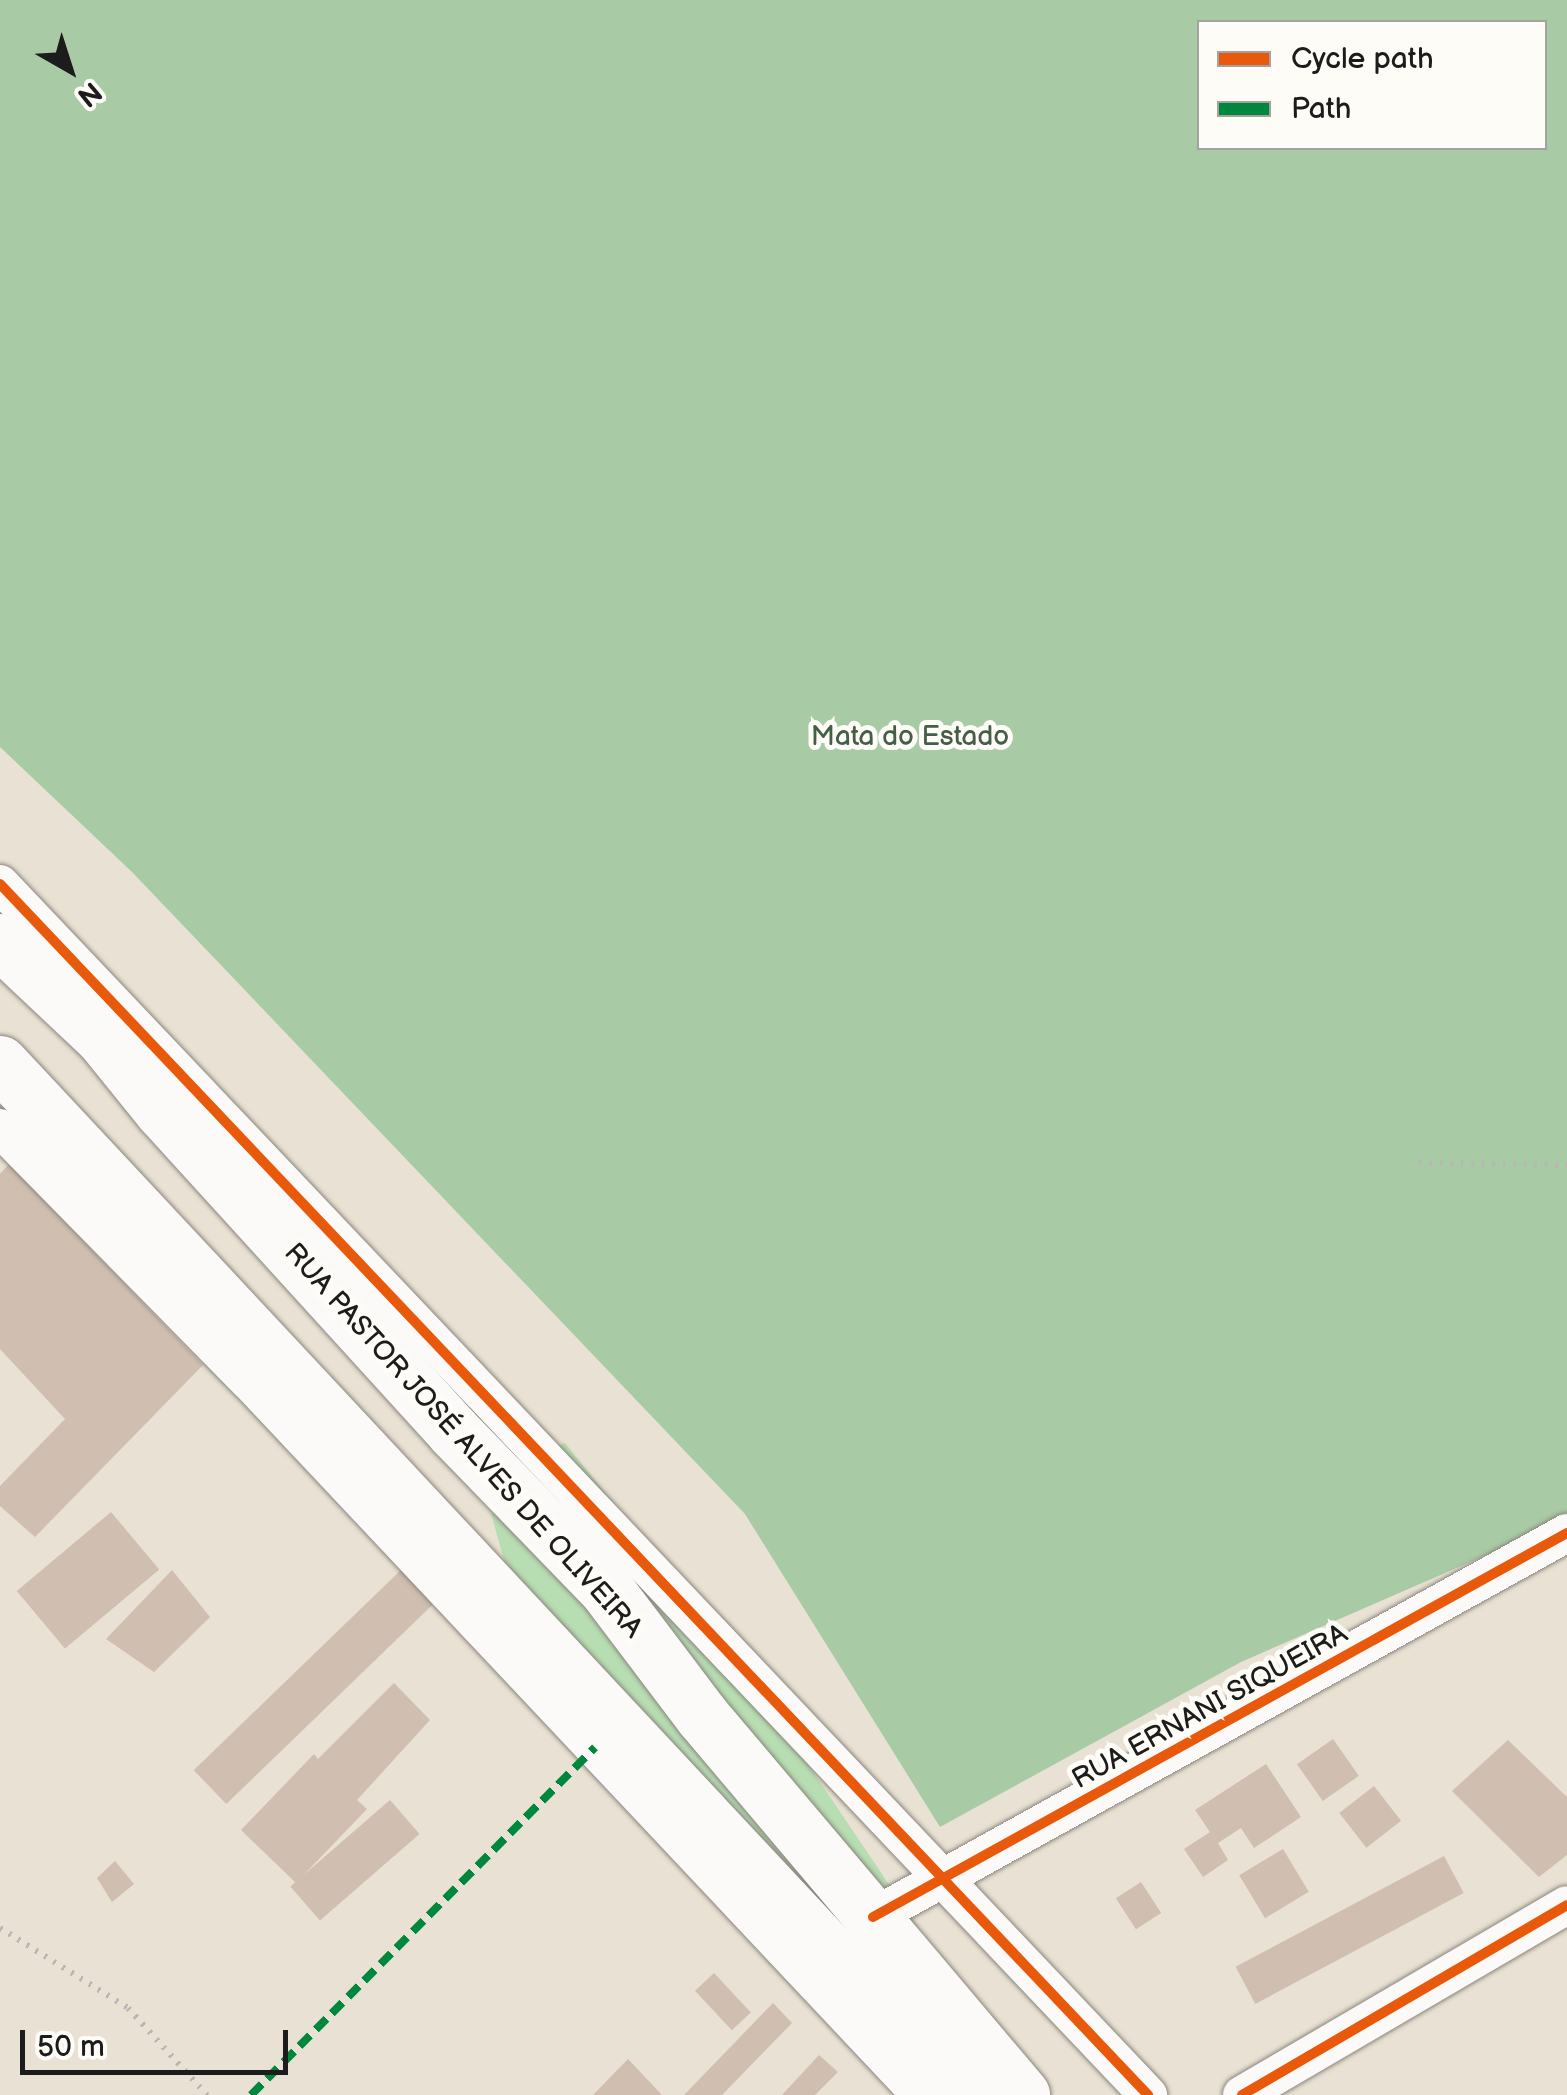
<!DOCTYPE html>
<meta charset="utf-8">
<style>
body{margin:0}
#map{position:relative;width:1567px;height:2095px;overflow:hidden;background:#e9e1d3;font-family:"Balsamiq Sans",sans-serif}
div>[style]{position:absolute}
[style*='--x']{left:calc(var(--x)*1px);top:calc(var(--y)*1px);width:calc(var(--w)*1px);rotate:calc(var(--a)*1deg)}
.green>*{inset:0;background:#b7ddb2}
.forest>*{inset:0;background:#a8cba5}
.building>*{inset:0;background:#d0beb0;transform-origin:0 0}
.path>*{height:6px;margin-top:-3px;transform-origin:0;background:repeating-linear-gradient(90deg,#b9b7b5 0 2.5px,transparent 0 10.5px)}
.roads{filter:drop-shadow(0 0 2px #89857e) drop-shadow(0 0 2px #89857e)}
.minor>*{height:38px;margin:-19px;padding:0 19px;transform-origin:19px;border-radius:19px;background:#fcfaf8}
.trunk>*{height:55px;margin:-27.5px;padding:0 27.5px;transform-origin:27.5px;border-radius:27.5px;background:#fcfaf8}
.quiet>*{height:8px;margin-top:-4px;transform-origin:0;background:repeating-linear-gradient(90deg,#00873e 0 15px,transparent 0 23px)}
.cycleway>*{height:10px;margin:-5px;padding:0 5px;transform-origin:5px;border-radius:5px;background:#e8590c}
span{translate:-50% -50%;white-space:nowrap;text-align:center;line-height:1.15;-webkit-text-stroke:10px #fdfcf7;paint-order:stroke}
.park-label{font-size:28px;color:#445e47}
.street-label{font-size:28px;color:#1c1c1c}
.legend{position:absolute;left:1197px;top:20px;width:350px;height:130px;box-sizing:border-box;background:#fdfcf7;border:2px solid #a3a29f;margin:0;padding:12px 18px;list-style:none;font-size:30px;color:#1c1c1c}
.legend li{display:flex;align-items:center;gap:20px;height:50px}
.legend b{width:50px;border:2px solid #a3a29f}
.north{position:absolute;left:20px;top:20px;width:100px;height:100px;-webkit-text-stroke:8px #fdfcf7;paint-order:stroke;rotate:141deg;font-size:28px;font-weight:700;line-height:40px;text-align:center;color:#1c1c1c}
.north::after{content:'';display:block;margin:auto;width:35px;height:45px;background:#1c1c1c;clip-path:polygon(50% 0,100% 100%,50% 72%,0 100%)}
.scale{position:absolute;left:20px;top:2030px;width:268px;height:45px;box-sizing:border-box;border:5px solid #1c1c1c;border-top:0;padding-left:12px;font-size:30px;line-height:35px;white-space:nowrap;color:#1c1c1c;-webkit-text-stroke:8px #fdfcf7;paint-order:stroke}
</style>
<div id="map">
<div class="green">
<div style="clip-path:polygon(565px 1443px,724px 1640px,963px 1994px,985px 2095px,508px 1575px,491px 1513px,520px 1505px,537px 1486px,554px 1447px)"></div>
</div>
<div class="forest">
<div style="clip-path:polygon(evenodd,0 0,1567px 0,1567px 1520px,1241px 1662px,940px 1827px,745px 1514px,132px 872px,0 747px,0 0,1200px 22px,1544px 22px,1544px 148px,1200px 148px,1200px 22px)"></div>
</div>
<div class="building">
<div style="clip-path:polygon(9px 1164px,203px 1365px,35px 1537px,0 1506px,0 1486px,65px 1419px,0 1349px,0 1174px)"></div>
<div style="left:111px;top:1512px;width:75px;height:123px;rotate:50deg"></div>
<div style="left:403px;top:1568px;width:47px;height:291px;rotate:46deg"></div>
<div style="clip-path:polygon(172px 1570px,210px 1617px,154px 1672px,106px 1639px)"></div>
<div style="clip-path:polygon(394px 1683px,430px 1720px,357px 1800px,367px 1809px,296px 1883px,241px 1830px,314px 1754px,318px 1759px)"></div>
<div style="left:1333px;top:1739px;width:45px;height:44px;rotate:55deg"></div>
<div style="clip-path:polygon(1508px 1740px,1567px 1797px,1567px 1855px,1539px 1877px,1452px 1791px)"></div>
<div style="clip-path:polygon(1266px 1764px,1301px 1817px,1254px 1848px,1241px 1828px,1218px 1843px,1228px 1860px,1203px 1877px,1184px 1849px,1210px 1832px,1195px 1810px)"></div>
<div style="left:1374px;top:1786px;width:44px;height:44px;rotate:52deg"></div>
<div style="left:390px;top:1800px;width:45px;height:132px;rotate:49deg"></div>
<div style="left:1283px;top:1849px;width:50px;height:51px;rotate:59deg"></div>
<div style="left:1444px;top:1856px;width:42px;height:236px;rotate:62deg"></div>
<div style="clip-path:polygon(115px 1861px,134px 1884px,112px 1902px,97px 1878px)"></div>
<div style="left:1141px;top:1882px;width:37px;height:30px;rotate:57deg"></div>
<div style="left:714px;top:1973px;width:54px;height:26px;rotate:47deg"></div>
<div style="clip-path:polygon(773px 2003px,792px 2023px,722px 2095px,684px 2095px)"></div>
<div style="clip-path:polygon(819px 2055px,838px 2072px,815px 2095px,782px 2095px)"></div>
<div style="clip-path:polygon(628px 2059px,662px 2095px,593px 2095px)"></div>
</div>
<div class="path">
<div style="--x:1419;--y:1163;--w:148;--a:0.8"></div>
<div style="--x:0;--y:1928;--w:151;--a:32"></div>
<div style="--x:128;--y:2008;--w:118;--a:47.8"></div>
</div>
<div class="roads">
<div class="minor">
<div style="--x:0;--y:884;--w:1669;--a:46.53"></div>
<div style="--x:0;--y:1128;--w:355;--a:45.5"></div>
<div style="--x:249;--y:1381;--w:980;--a:46.74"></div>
<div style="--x:873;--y:1917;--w:793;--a:-28.96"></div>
<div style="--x:1242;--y:2095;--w:376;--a:-30.3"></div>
</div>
<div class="trunk">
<div style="--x:0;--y:941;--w:140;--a:43.3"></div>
<div style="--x:102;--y:1037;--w:95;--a:51"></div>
<div style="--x:162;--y:1111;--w:433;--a:47.7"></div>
<div style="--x:453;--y:1431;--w:220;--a:45.9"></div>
<div style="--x:606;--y:1589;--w:159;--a:52.9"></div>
<div style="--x:702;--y:1716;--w:496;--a:49.8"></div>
<div style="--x:0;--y:1063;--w:1412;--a:46.95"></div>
</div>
</div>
<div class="quiet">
<div style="--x:251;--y:2095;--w:489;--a:-45.3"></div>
</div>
<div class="cycleway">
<div style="--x:0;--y:884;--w:1669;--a:46.53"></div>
<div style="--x:873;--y:1917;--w:793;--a:-28.96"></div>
<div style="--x:1242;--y:2095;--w:376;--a:-30.3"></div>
</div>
<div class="park-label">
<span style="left:910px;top:737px">Mata do Estado</span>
</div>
<div class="street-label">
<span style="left:463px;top:1441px;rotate:48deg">RUA PASTOR JOSÉ ALVES DE OLIVEIRA</span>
<span style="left:1210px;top:1707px;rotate:-29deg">RUA ERNANI SIQUEIRA</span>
</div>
<ul class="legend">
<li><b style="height:12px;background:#e8590c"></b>Cycle path</li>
<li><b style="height:12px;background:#00873e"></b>Path</li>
</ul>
<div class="north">N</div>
<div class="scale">50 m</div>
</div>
